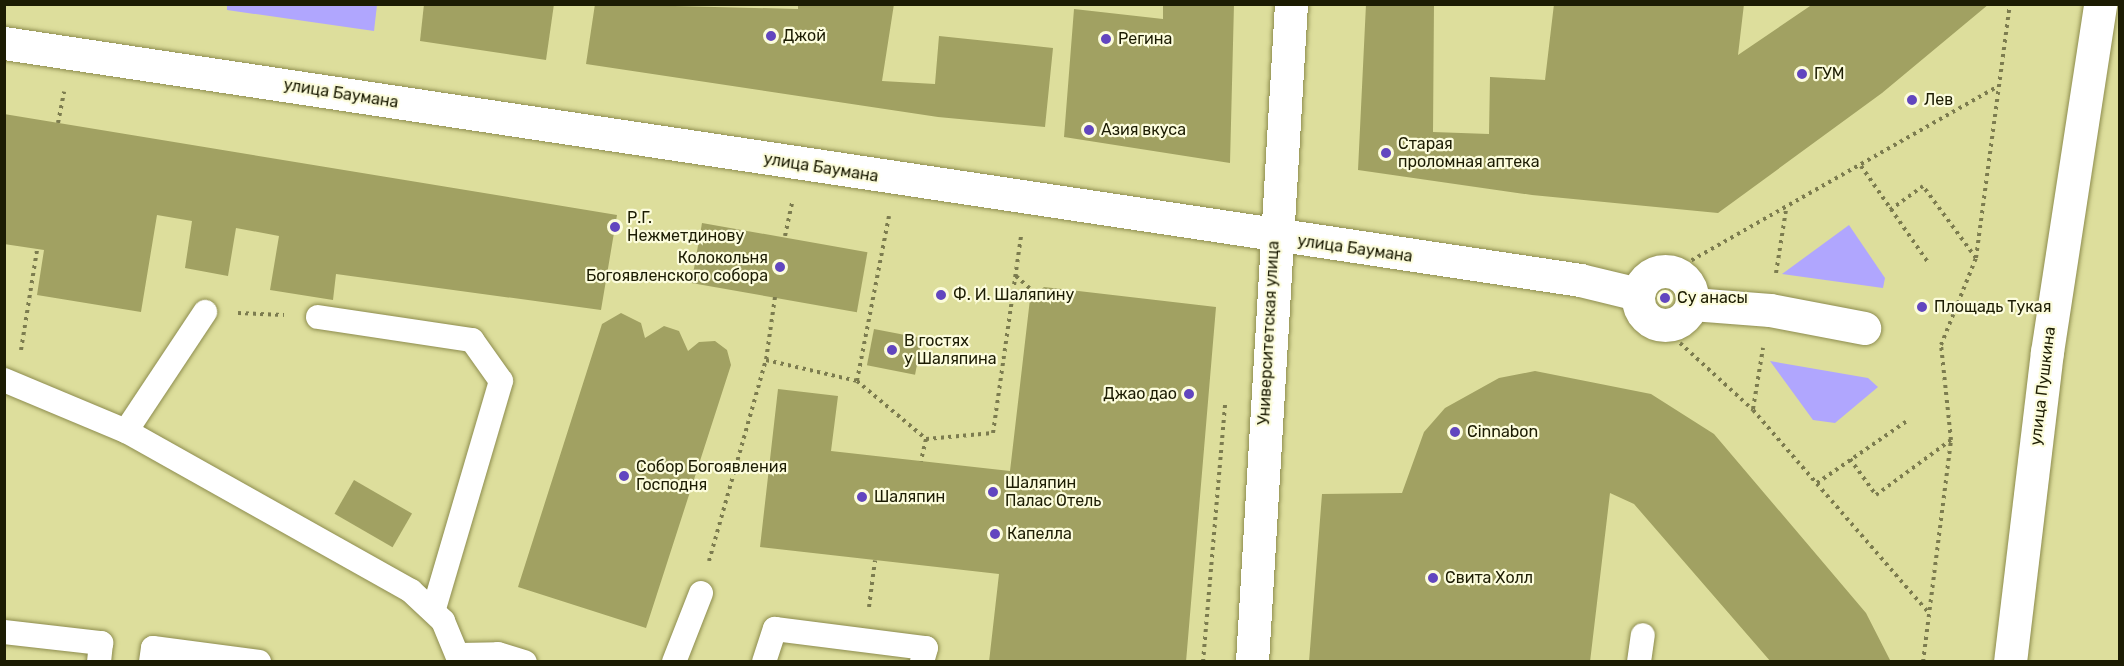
<!DOCTYPE html>
<meta charset="utf-8">
<style>
body{margin:0}
#map{position:relative;width:2124px;height:666px;overflow:hidden;background:#ddde9c;font-family:Rubik,sans-serif}
div>[style]{position:absolute}
[style*='--x']{left:calc(var(--x)*1px);top:calc(var(--y)*1px);width:calc(var(--w)*1px);rotate:calc(var(--a)*1deg)}
.green>*{inset:0;background:#b0a6fe}
.building>*{inset:0;background:#a1a162;transform-origin:0 0}
.path>*{height:4px;margin-top:-2px;transform-origin:0;background:repeating-linear-gradient(90deg,#7c7c4f 0 3px,transparent 0 7.5px)}
.roads{filter:drop-shadow(0 0 2px #8d8c4e) drop-shadow(0 0 2px #8d8c4e)}
.service>*{height:24px;margin:-12px;padding:0 12px;transform-origin:12px;border-radius:12px;background:#fff}
.pedestrian>*{height:33px;margin:-16.5px;padding:0 16.5px;transform-origin:16.5px;border-radius:16.5px;background:#fff}
.pedestrian>.ring{margin:-16.5px;padding:0;box-sizing:content-box;background:none;border:33px solid #fff;border-radius:50%}
.minor>*{height:33px;margin:-16.5px;padding:0 16.5px;transform-origin:16.5px;border-radius:16.5px;background:#fff}
.secondary>*{height:33px;margin:-16.5px;padding:0 16.5px;transform-origin:16.5px;border-radius:16.5px;background:#fff}
.dots>*{width:16px;height:16px;translate:-50% -50%;box-sizing:border-box;border:3px solid #fcfcdc;border-radius:50%}
span{translate:-50% -50%;white-space:nowrap;text-align:center;line-height:1.15;-webkit-text-stroke:4.5px #fcfcdc;paint-order:stroke}
.poi-label{font-size:16px;color:#1c1c03}
.left{translate:0 -50%;text-align:left}
.right{translate:-100% -50%;text-align:right}
.street-label{font-size:16px;color:#1c1c03}
.frame{position:absolute;inset:0;border:6px solid #1c1c03;pointer-events:none}
</style>
<div id="map">
<div class="green">
<div style="clip-path:polygon(227px 4px,377px 4px,377px 5px,374px 31px,227px 10px)"></div>
<div style="clip-path:polygon(1849px 225px,1885px 278px,1883px 288px,1782px 274px)"></div>
<div style="clip-path:polygon(1770px 361px,1868px 378px,1878px 387px,1835px 423px,1813px 420px)"></div>
</div>
<div class="building">
<div style="clip-path:polygon(424px 4px,554px 4px,546px 60px,420px 41px)"></div>
<div style="clip-path:polygon(595px 4px,798px 9px,798px 4px,894px 4px,882px 81px,935px 84px,939px 36px,1053px 48px,1045px 127px,938px 117px,586px 64px)"></div>
<div style="clip-path:polygon(1163px 4px,1234px 4px,1230px 163px,1064px 137px,1074px 9px,1163px 19px)"></div>
<div style="clip-path:polygon(1366px 4px,1434px 4px,1433px 132px,1489px 134px,1490px 77px,1545px 80px,1554px 4px,1744px 4px,1738px 55px,1813px 4px,1989px 4px,1882px 93px,1718px 213px,1532px 195px,1358px 170px)"></div>
<div style="clip-path:polygon(4px 114px,617px 215px,601px 310px,336px 274px,333px 300px,270px 290px,279px 236px,236px 228px,228px 276px,185px 268px,192px 221px,157px 215px,141px 312px,37px 295px,44px 250px,4px 244px)"></div>
<div style="left:702px;top:223px;width:168px;height:61px;rotate:10deg"></div>
<div style="clip-path:polygon(1044px 287px,1216px 307px,1186px 662px,989px 662px,999px 574px,760px 547px,778px 389px,838px 396px,831px 451px,1010px 471px,1030px 299px)"></div>
<div style="clip-path:polygon(621px 313px,641px 323px,645px 338px,664px 326px,679px 331px,688px 351px,699px 342px,715px 341px,727px 350px,731px 365px,646px 628px,518px 587px,602px 324px)"></div>
<div style="left:874px;top:329px;width:49px;height:37px;rotate:11deg"></div>
<div style="clip-path:polygon(1535px 371px,1651px 394px,1714px 434px,1866px 613px,1891px 662px,1771px 662px,1634px 504px,1610px 493px,1590px 662px,1309px 662px,1322px 494px,1402px 493px,1424px 432px,1445px 408px,1499px 378px)"></div>
<div style="left:354px;top:480px;width:67px;height:39px;rotate:30deg"></div>
</div>
<div class="path">
<div style="--x:58;--y:123;--w:32;--a:-79"></div>
<div style="--x:1861;--y:166;--w:119;--a:55.2"></div>
<div style="--x:889;--y:216;--w:168;--a:101"></div>
<div style="--x:857;--y:381;--w:90;--a:40"></div>
<div style="--x:926;--y:439;--w:23;--a:103"></div>
<div style="--x:785;--y:236;--w:35;--a:-78"></div>
<div style="--x:1976;--y:258;--w:256;--a:-82.4"></div>
<div style="--x:1685;--y:264;--w:359;--a:-29.6"></div>
<div style="--x:1776;--y:273;--w:64;--a:-81"></div>
<div style="--x:1016;--y:276;--w:27;--a:42"></div>
<div style="--x:775;--y:297;--w:64;--a:98.1"></div>
<div style="--x:766;--y:360;--w:93;--a:13"></div>
<div style="--x:238;--y:313;--w:46;--a:2.5"></div>
<div style="--x:1680;--y:343;--w:99;--a:42.5"></div>
<div style="--x:1753;--y:410;--w:266;--a:49.1"></div>
<div style="--x:21;--y:350;--w:101;--a:-80.9"></div>
<div style="--x:1753;--y:409;--w:62;--a:-80.7"></div>
<div style="--x:926;--y:439;--w:67;--a:-5.1"></div>
<div style="--x:993;--y:433;--w:199;--a:-81.9"></div>
<div style="--x:1850;--y:459;--w:44;--a:54.2"></div>
<div style="--x:1876;--y:495;--w:93;--a:-36.3"></div>
<div style="--x:1951;--y:440;--w:96;--a:-96"></div>
<div style="--x:1941;--y:345;--w:94;--a:-68.1"></div>
<div style="--x:1976;--y:258;--w:89;--a:-126.4"></div>
<div style="--x:1923;--y:186;--w:41;--a:144"></div>
<div style="--x:1817;--y:483;--w:109;--a:-34.6"></div>
<div style="--x:709;--y:561;--w:209;--a:-74.2"></div>
<div style="--x:869;--y:607;--w:47;--a:-82.7"></div>
<div style="--x:1203;--y:662;--w:260;--a:-85.1"></div>
<div style="--x:1923;--y:662;--w:224;--a:-82.8"></div>
</div>
<div class="roads">
<div class="service">
<div style="--x:318;--y:317;--w:156;--a:8.5"></div>
<div style="--x:472;--y:340;--w:50;--a:54.7"></div>
<div style="--x:501;--y:381;--w:237;--a:106.4"></div>
<div style="--x:4;--y:380;--w:132;--a:22.7"></div>
<div style="--x:126;--y:431;--w:327;--a:29.3"></div>
<div style="--x:411;--y:591;--w:44;--a:43.2"></div>
<div style="--x:443;--y:621;--w:44;--a:67.5"></div>
<div style="--x:126;--y:431;--w:143;--a:-56.4"></div>
<div style="--x:4;--y:632;--w:98;--a:6.5"></div>
<div style="--x:101;--y:643;--w:19;--a:96"></div>
<div style="--x:459;--y:655;--w:39;--a:-1"></div>
<div style="--x:498;--y:654;--w:28;--a:17"></div>
<div style="--x:151;--y:662;--w:14;--a:-82"></div>
<div style="--x:153;--y:648;--w:107;--a:7.5"></div>
<div style="--x:674;--y:662;--w:74;--a:-68.6"></div>
<div style="--x:764;--y:662;--w:35;--a:-72"></div>
<div style="--x:775;--y:629;--w:152;--a:7.2"></div>
<div style="--x:926;--y:648;--w:15;--a:106"></div>
<div style="--x:1639;--y:662;--w:27;--a:-82"></div>
</div>
<div class="pedestrian">
<div style="--x:4;--y:43;--w:1594;--a:8.55"></div>
<div style="--x:1580;--y:280;--w:60;--a:13.6"></div>
<div class="ring" style="left:1638px;top:271px;width:21px;height:21px"></div>
<div style="--x:1692;--y:304;--w:78;--a:4.4"></div>
<div style="--x:1770;--y:310;--w:96;--a:10.8"></div>
</div>
<div class="minor">
<div style="--x:1252;--y:662;--w:659;--a:-86.61"></div>
</div>
<div class="secondary">
<div style="--x:2010;--y:662;--w:312;--a:-83.2"></div>
<div style="--x:2047;--y:352;--w:352;--a:-81.3"></div>
</div>
</div>
<div class="dots">
<div style="left:771px;top:36px;background:#6246bf"></div>
<div style="left:1106px;top:39px;background:#6246bf"></div>
<div style="left:1802px;top:74px;background:#6246bf"></div>
<div style="left:1912px;top:100px;background:#6246bf"></div>
<div style="left:1089px;top:130px;background:#6246bf"></div>
<div style="left:1386px;top:153px;background:#6246bf"></div>
<div style="left:615px;top:227px;background:#6246bf"></div>
<div style="left:780px;top:267px;background:#6246bf"></div>
<div style="left:941px;top:295px;background:#6246bf"></div>
<div style="left:1665px;top:298px;background:#6246bf"></div>
<div style="left:1922px;top:307px;background:#6246bf"></div>
<div style="left:892px;top:350px;background:#6246bf"></div>
<div style="left:1189px;top:394px;background:#6246bf"></div>
<div style="left:1455px;top:432px;background:#6246bf"></div>
<div style="left:624px;top:476px;background:#6246bf"></div>
<div style="left:993px;top:492px;background:#6246bf"></div>
<div style="left:862px;top:497px;background:#6246bf"></div>
<div style="left:995px;top:534px;background:#6246bf"></div>
<div style="left:1433px;top:578px;background:#6246bf"></div>
</div>
<div class="poi-label">
<span class="left" style="left:783px;top:36px">Джой</span>
<span class="left" style="left:1118px;top:39px">Регина</span>
<span class="left" style="left:1814px;top:74px">ГУМ</span>
<span class="left" style="left:1924px;top:100px">Лев</span>
<span class="left" style="left:1101px;top:130px">Азия вкуса</span>
<span class="left" style="left:1398px;top:153px">Старая<br>проломная аптека</span>
<span class="left" style="left:627px;top:227px">Р.Г.<br>Нежметдинову</span>
<span class="right" style="left:768px;top:267px">Колокольня<br>Богоявленского собора</span>
<span class="left" style="left:953px;top:295px">Ф. И. Шаляпину</span>
<span class="left" style="left:1677px;top:298px">Су анасы</span>
<span class="left" style="left:1934px;top:307px">Площадь Тукая</span>
<span class="left" style="left:904px;top:350px">В гостях<br>у Шаляпина</span>
<span class="right" style="left:1177px;top:394px">Джао дао</span>
<span class="left" style="left:1467px;top:432px">Cinnabon</span>
<span class="left" style="left:636px;top:476px">Собор Богоявления<br>Господня</span>
<span class="left" style="left:1005px;top:492px">Шаляпин<br>Палас Отель</span>
<span class="left" style="left:874px;top:497px">Шаляпин</span>
<span class="left" style="left:1007px;top:534px">Капелла</span>
<span class="left" style="left:1445px;top:578px">Свита Холл</span>
</div>
<div class="street-label">
<span style="left:341px;top:94px;rotate:9deg">улица Баумана</span>
<span style="left:821px;top:168px;rotate:9deg">улица Баумана</span>
<span style="left:1355px;top:249px;rotate:8deg">улица Баумана</span>
<span style="left:1269px;top:333px;rotate:-87deg">Университетская улица</span>
<span style="left:2043px;top:386px;rotate:-83deg">улица Пушкина</span>
</div>
<div class="frame"></div>
</div>
